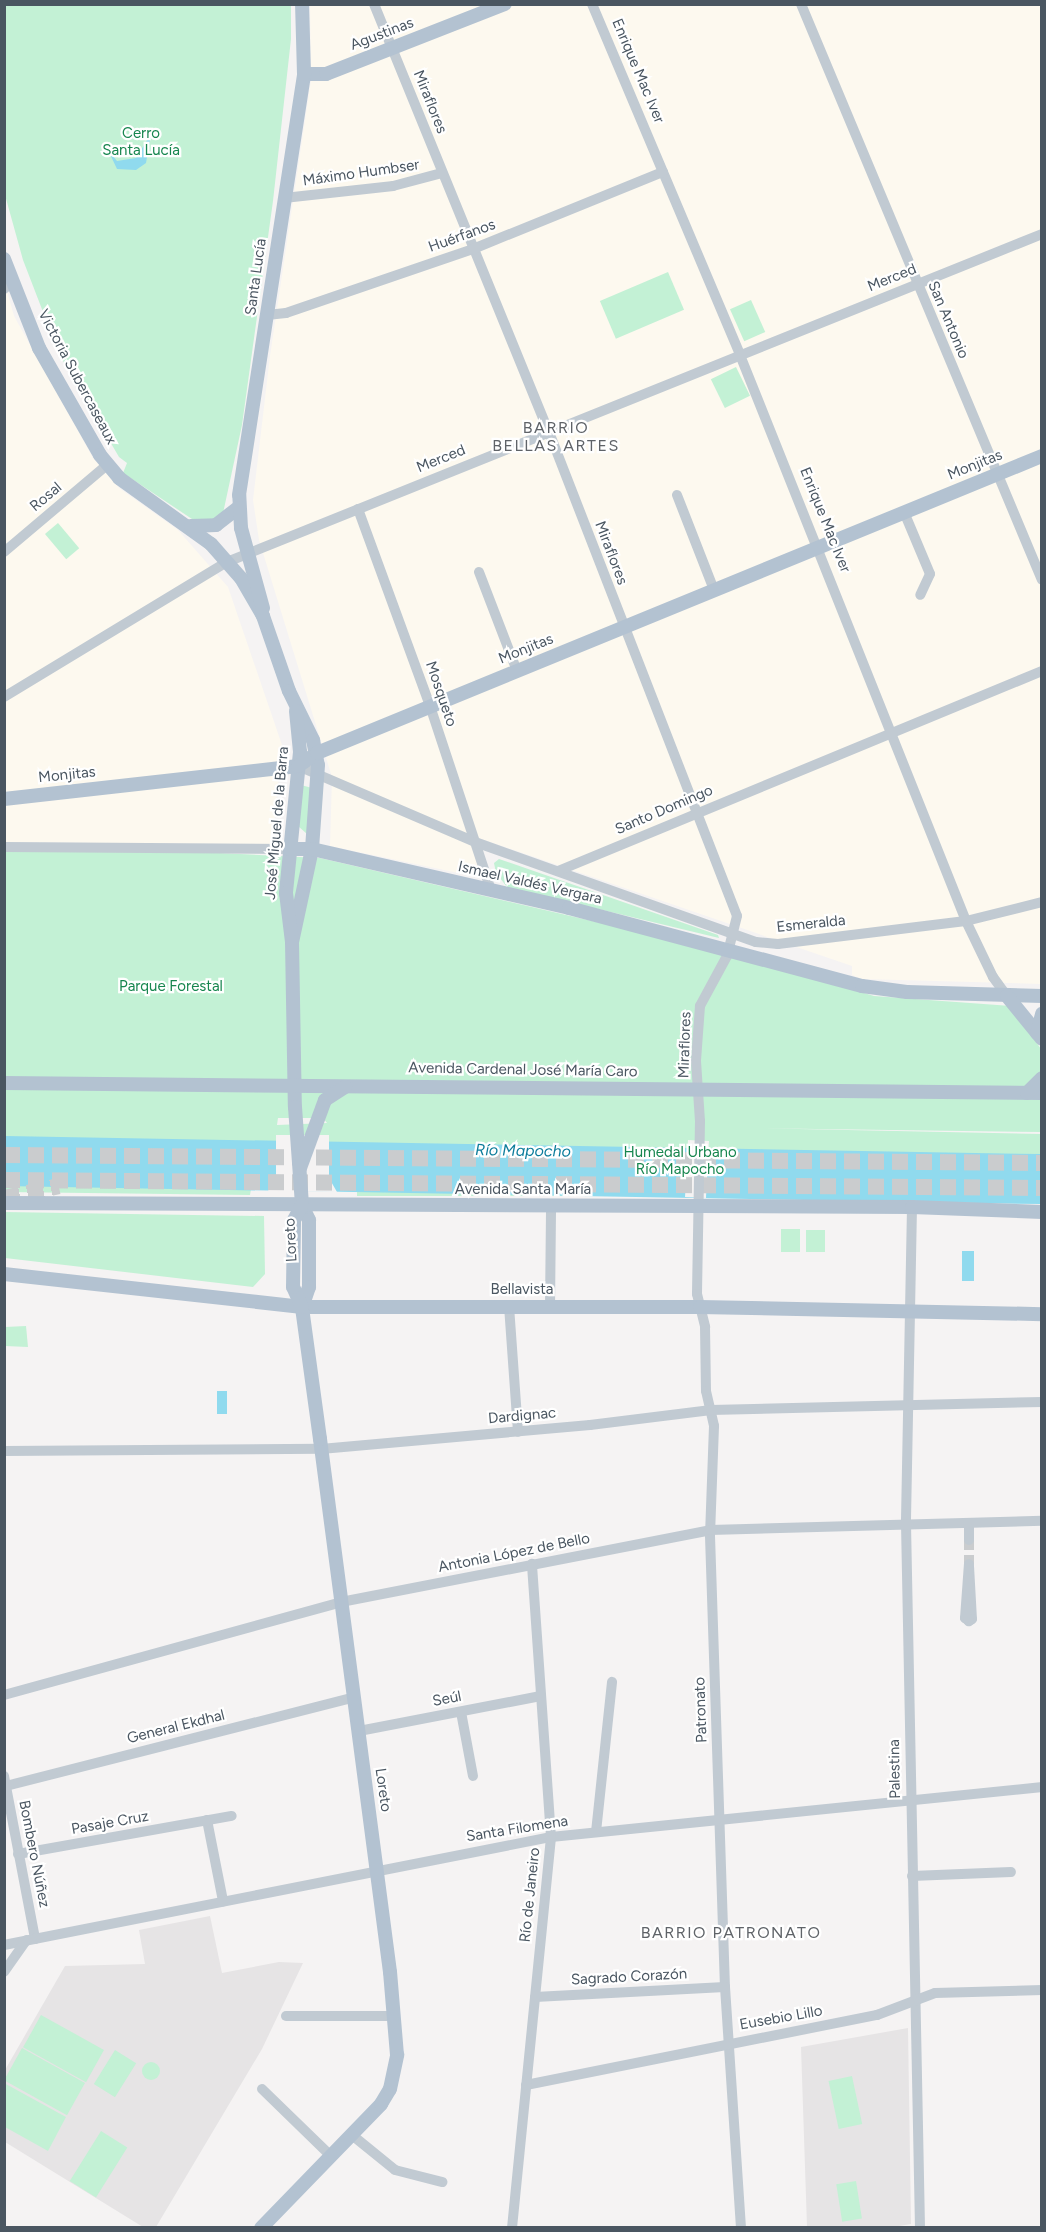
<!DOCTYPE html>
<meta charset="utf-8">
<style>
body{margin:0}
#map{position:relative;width:1046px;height:2232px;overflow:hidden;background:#f5f3f3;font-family:Figtree,sans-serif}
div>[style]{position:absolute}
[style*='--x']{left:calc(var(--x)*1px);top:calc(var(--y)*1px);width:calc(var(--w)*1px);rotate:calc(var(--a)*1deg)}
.commercial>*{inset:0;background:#fdf9ef}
.education>*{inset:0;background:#e6e4e5}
.green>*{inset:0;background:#c3f1d5;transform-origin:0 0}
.round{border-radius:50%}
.water>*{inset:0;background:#90daee;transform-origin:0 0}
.pier>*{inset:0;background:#f5f3f3;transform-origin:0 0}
.minor-tunnel>*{height:10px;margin-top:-5px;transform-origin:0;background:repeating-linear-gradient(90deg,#caccce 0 10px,transparent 0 15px)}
.highway-tunnel>*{height:16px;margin-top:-8px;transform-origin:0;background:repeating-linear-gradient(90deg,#caccce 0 16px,transparent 0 24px)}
.minor>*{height:10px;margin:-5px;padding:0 5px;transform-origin:5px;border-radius:5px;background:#c1cad2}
.major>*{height:14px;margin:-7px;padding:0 7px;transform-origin:7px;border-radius:7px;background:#b3c2d1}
span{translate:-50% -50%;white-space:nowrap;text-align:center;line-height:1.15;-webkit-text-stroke:4.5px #fff;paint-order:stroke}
.street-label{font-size:15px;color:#4a5661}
.park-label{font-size:15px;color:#17864f}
.neighbourhood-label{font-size:16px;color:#5f6368;letter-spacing:1.5px}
.water-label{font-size:16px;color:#0c7c9b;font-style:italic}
.frame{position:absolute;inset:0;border:6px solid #4a5661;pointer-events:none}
</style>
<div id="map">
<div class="commercial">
<div style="clip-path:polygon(310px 5px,1041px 5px,1041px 984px,862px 979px,852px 975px,852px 966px,470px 835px,480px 870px,468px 875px,330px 846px,332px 777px,259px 540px,253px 500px,270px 356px,311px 80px)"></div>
<div style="clip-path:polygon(4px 281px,14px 316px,93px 458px,119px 488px,178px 530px,228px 587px,282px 745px,272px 845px,5px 842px)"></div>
</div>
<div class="education">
<div style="clip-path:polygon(210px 1916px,222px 1973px,279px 1962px,303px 1963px,262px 2049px,156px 2227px,143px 2227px,5px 2142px,5px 2070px,65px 1966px,145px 1964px,139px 1930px)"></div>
<div style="clip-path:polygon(908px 2028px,911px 2224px,887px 2228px,807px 2227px,801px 2047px)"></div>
</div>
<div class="green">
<div style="clip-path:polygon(4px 5px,291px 5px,291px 39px,273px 201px,242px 425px,222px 518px,198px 523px,123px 473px,127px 463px,119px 457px,64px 363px,50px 330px,23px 260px,5px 195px)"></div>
<div style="left:668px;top:272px;width:41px;height:74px;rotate:67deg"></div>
<div style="left:751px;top:300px;width:35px;height:23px;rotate:66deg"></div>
<div style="left:736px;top:367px;width:32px;height:28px;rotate:64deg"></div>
<div style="left:58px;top:523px;width:33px;height:17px;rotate:50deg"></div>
<div style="clip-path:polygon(301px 785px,312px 788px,307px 834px,298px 826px)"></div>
<div style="clip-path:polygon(evenodd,178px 851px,320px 858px,743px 956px,874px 996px,1011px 1006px,1041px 1049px,1041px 1132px,749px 1128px,1041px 1134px,1041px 1197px,572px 1193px,571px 1196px,357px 1196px,357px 1191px,330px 1188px,251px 1189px,250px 1195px,5px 1192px,5px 852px,178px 851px,278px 1118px,323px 1118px,327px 1123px,277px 1125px,278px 1118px)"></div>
<div style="clip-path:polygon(499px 859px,718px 935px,719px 938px,507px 887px,496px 873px,494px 863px)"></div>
<div style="clip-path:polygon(4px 1212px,264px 1216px,265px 1274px,253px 1287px,5px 1258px)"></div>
<div style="left:781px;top:1229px;width:19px;height:23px"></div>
<div style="left:806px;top:1230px;width:19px;height:22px"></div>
<div style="clip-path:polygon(26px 1326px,28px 1347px,5px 1346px,5px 1327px)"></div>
<div style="left:41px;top:2015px;width:72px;height:37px;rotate:29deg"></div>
<div style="left:22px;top:2048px;width:72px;height:37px;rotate:29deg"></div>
<div style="left:115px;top:2050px;width:25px;height:40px;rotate:32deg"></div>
<div class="round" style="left:142px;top:2062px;width:18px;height:18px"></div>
<div style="left:852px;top:2076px;width:49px;height:24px;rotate:78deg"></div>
<div style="clip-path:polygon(4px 2083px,66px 2117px,48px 2151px,5px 2127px)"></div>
<div style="left:101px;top:2131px;width:31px;height:59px;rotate:32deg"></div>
<div style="left:856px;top:2181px;width:38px;height:20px;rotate:81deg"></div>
</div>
<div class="water">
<div style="clip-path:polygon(151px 134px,146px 163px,136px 170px,117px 169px,108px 150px,117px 161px,136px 158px)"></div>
<div style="left:5px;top:1136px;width:1037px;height:50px;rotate:1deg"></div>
<div style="left:962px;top:1251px;width:12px;height:30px"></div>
<div style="left:217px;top:1391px;width:10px;height:23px"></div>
</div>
<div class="pier">
<div style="clip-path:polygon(276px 1135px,329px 1135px,329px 1178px,337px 1192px,268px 1191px,276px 1177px)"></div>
<div style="left:688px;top:1140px;width:21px;height:57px;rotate:3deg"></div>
</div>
<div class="minor-tunnel">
<div style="--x:969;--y:1540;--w:24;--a:90"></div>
</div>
<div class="highway-tunnel">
<div style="--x:4;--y:1155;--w:1038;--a:0.44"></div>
<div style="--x:4;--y:1180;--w:1038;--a:0.44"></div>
<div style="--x:4;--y:1198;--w:56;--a:-12.3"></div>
</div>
<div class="minor">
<div style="--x:374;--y:4;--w:462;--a:67.8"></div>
<div style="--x:549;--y:432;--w:519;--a:68.77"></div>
<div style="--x:737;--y:916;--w:41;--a:104"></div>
<div style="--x:727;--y:956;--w:57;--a:118.4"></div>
<div style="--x:700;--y:1006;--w:55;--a:94.2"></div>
<div style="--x:696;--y:1061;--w:60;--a:86.2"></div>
<div style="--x:700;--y:1121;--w:173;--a:91"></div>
<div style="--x:697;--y:1294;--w:34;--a:76"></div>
<div style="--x:705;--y:1327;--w:64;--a:89.1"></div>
<div style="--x:706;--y:1391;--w:36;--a:77"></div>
<div style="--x:714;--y:1426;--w:110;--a:92.1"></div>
<div style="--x:710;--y:1536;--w:451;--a:88.1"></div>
<div style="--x:725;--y:1987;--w:242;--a:86.2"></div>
<div style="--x:592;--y:4;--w:381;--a:67.1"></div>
<div style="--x:740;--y:355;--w:609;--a:68.23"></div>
<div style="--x:966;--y:921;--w:62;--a:64.3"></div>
<div style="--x:993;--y:977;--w:24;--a:54"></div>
<div style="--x:801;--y:4;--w:624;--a:67.3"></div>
<div style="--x:284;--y:198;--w:110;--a:-6.3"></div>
<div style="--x:393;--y:186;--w:51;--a:-14.9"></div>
<div style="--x:4;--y:289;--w:9;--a:-41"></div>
<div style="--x:267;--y:315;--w:19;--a:-6"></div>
<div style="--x:286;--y:313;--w:198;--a:-18.9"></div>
<div style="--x:473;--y:249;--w:205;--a:-22.1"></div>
<div style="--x:677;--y:495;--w:102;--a:68.7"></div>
<div style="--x:358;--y:509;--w:210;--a:69.9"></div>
<div style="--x:430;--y:706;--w:194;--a:71.7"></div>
<div style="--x:904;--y:512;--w:67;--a:67.2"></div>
<div style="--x:930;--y:574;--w:23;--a:115"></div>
<div style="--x:4;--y:552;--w:135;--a:-40.2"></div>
<div style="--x:479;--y:572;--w:106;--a:69"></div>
<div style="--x:4;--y:697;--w:261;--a:-31.2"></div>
<div style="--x:227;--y:562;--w:879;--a:-21.92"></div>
<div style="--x:298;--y:766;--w:193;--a:23.2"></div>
<div style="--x:475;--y:842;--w:298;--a:19.6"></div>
<div style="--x:756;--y:942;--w:22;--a:5"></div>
<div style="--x:778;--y:944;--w:189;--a:-7"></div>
<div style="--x:966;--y:921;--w:78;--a:-14"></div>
<div style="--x:4;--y:847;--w:286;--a:0.4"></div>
<div style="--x:558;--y:871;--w:524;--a:-22.45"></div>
<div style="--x:912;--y:1207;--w:317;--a:91.1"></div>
<div style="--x:906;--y:1524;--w:704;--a:88.86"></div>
<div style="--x:509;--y:1306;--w:126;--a:85.9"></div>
<div style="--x:550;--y:1307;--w:100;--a:-89.4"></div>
<div style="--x:4;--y:1451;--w:317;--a:-0.4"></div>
<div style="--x:321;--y:1449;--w:270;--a:-5.1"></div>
<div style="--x:590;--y:1425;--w:122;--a:-7.1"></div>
<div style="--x:711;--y:1410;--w:331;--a:-1.4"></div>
<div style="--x:969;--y:1540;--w:17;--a:-90"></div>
<div style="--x:969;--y:1566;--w:53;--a:86.8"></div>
<div style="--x:972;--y:1619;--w:4;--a:146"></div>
<div style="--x:969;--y:1621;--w:5;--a:-143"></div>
<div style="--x:965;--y:1618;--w:54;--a:-85.8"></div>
<div style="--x:4;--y:1695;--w:350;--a:-15.4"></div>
<div style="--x:341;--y:1602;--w:376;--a:-11"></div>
<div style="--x:710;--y:1530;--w:332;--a:-1.6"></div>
<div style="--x:461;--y:1712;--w:65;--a:79.4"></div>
<div style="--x:359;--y:1731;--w:185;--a:-10.9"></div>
<div style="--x:4;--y:1776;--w:166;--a:79.2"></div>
<div style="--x:6;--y:1786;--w:359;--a:-14.3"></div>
<div style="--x:207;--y:1820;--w:83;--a:78.8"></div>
<div style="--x:596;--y:1832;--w:151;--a:-83.9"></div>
<div style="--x:18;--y:1854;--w:217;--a:-10.1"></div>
<div style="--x:912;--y:1876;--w:99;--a:-2.3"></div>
<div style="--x:4;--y:1945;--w:558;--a:-11.17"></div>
<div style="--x:551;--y:1837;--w:494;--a:-5.8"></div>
<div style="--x:4;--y:1972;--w:39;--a:-55"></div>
<div style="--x:535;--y:1997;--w:190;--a:-3"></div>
<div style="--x:286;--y:2016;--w:109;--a:0"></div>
<div style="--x:526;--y:2085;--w:358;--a:-11.3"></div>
<div style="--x:877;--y:2015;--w:62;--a:-20.8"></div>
<div style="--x:935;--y:1993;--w:107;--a:-1.6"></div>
<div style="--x:262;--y:2089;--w:96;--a:44.2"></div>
<div style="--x:352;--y:2135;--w:55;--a:39.1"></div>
<div style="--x:395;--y:2170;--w:49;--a:14.3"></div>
<div style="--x:512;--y:2228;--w:393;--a:-84.3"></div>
<div style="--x:551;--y:1837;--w:274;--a:-94"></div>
</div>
<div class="major">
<div style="--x:304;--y:74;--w:22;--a:0"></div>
<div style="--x:326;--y:74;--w:192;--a:-21.4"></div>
<div style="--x:4;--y:259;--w:96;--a:68.5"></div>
<div style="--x:39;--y:348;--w:123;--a:60.3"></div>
<div style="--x:100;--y:455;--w:30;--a:50"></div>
<div style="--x:119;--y:478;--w:113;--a:35.7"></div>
<div style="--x:211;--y:544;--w:45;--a:48.6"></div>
<div style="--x:241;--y:578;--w:44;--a:59.9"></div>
<div style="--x:263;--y:616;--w:79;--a:70.9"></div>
<div style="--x:289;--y:691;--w:55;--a:63.9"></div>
<div style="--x:313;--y:740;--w:25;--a:79"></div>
<div style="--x:318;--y:765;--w:84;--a:94.1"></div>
<div style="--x:312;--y:849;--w:95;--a:102.1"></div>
<div style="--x:191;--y:526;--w:25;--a:-2"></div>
<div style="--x:216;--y:525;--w:29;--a:-38"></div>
<div style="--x:263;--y:608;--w:83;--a:-105.4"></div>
<div style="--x:241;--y:528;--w:33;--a:-93"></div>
<div style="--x:239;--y:495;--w:426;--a:-81.2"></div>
<div style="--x:304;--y:74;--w:70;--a:-91.6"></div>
<div style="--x:296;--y:711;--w:41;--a:84.4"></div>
<div style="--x:300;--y:752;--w:142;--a:95.7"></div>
<div style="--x:286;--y:893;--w:49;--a:83"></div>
<div style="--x:292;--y:942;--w:165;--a:89"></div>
<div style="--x:295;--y:1107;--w:98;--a:85.9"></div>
<div style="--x:302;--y:1205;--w:17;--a:65"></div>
<div style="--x:309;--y:1220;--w:67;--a:90"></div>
<div style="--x:309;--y:1287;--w:21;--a:109"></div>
<div style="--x:4;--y:799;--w:296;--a:-6.4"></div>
<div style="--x:298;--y:766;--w:23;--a:-34"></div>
<div style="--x:317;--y:753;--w:783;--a:-22.28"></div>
<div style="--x:290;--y:849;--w:22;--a:0"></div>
<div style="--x:312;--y:849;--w:264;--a:12.9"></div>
<div style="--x:569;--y:908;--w:303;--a:14.9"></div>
<div style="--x:862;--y:986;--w:45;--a:7.6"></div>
<div style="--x:907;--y:992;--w:135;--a:1.7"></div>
<div style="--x:1007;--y:996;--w:55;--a:50.9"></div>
<div style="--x:1037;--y:1033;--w:20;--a:-75"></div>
<div style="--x:4;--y:1083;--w:1038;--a:0.55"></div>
<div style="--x:1027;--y:1093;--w:21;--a:-45"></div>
<div style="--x:300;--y:1168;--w:72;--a:-69.8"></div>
<div style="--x:325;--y:1100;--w:24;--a:-33"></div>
<div style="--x:4;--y:1203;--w:908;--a:0.25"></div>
<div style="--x:912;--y:1207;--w:130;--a:2.2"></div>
<div style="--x:4;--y:1274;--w:300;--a:6.3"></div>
<div style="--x:302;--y:1307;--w:398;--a:0"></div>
<div style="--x:700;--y:1307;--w:342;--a:1.2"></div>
<div style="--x:261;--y:2228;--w:173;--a:-45.9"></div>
<div style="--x:381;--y:2104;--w:17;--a:-59"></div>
<div style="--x:390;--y:2089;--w:35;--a:-78"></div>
<div style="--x:397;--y:2055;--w:83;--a:-94.8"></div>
<div style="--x:390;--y:1972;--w:538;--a:-97.48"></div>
<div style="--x:320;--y:1439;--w:133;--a:-97.8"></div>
<div style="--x:302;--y:1307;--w:22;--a:-114"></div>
<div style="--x:293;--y:1287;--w:67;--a:-89.1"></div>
<div style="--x:294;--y:1220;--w:17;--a:-62"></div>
</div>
<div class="street-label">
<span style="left:382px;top:34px;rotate:-21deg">Agustinas</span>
<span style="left:638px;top:71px;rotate:67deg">Enrique Mac Iver</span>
<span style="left:430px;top:102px;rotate:68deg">Miraflores</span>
<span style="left:361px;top:173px;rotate:-8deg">Máximo Humbser</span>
<span style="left:462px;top:236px;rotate:-20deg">Huérfanos</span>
<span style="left:256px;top:277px;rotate:-82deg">Santa Lucía</span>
<span style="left:892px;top:278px;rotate:-22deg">Merced</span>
<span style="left:948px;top:320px;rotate:67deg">San Antonio</span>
<span style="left:77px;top:377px;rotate:62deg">Victoria Subercaseaux</span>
<span style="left:441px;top:459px;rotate:-22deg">Merced</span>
<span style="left:975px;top:465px;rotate:-22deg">Monjitas</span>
<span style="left:46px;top:497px;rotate:-40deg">Rosal</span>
<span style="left:825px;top:520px;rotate:68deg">Enrique Mac Iver</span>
<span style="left:611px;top:553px;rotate:69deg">Miraflores</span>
<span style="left:526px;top:649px;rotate:-22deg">Monjitas</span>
<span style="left:441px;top:694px;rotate:71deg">Mosqueto</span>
<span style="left:67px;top:775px;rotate:-6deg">Monjitas</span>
<span style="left:664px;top:810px;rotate:-23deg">Santo Domingo</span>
<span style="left:277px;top:823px;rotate:-85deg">José Miguel de la Barra</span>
<span style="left:530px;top:883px;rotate:13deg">Ismael Valdés Vergara</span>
<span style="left:811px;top:924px;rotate:-6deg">Esmeralda</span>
<span style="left:685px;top:1045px;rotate:-88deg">Miraflores</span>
<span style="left:523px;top:1070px;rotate:1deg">Avenida Cardenal José María Caro</span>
<span style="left:523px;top:1190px">Avenida Santa María</span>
<span style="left:291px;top:1240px;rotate:-93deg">Loreto</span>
<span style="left:522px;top:1290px">Bellavista</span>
<span style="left:522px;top:1416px;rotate:-5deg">Dardignac</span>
<span style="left:514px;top:1553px;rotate:-11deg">Antonia López de Bello</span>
<span style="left:447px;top:1699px;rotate:-11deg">Seúl</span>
<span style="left:701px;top:1710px;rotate:-92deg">Patronato</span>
<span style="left:176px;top:1727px;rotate:-14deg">General Ekdhal</span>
<span style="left:895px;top:1769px;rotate:-91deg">Palestina</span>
<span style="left:383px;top:1790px;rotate:82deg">Loreto</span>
<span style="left:110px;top:1823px;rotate:-10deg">Pasaje Cruz</span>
<span style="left:517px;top:1829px;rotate:-9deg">Santa Filomena</span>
<span style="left:34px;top:1854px;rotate:79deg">Bombero Núñez</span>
<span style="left:530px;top:1895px;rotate:-84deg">Río de Janeiro</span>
<span style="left:629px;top:1977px;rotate:-3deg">Sagrado Corazón</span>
<span style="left:781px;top:2018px;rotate:-10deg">Eusebio Lillo</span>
</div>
<div class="park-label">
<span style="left:141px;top:142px">Cerro<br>Santa Lucía</span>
<span style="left:171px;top:987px">Parque Forestal</span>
<span style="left:680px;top:1161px">Humedal Urbano<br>Río Mapocho</span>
</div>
<div class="neighbourhood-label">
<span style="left:556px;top:437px">BARRIO<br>BELLAS ARTES</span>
<span style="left:731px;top:1933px">BARRIO PATRONATO</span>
</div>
<div class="water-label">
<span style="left:523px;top:1151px;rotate:1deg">Río Mapocho</span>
</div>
<div class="frame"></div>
</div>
